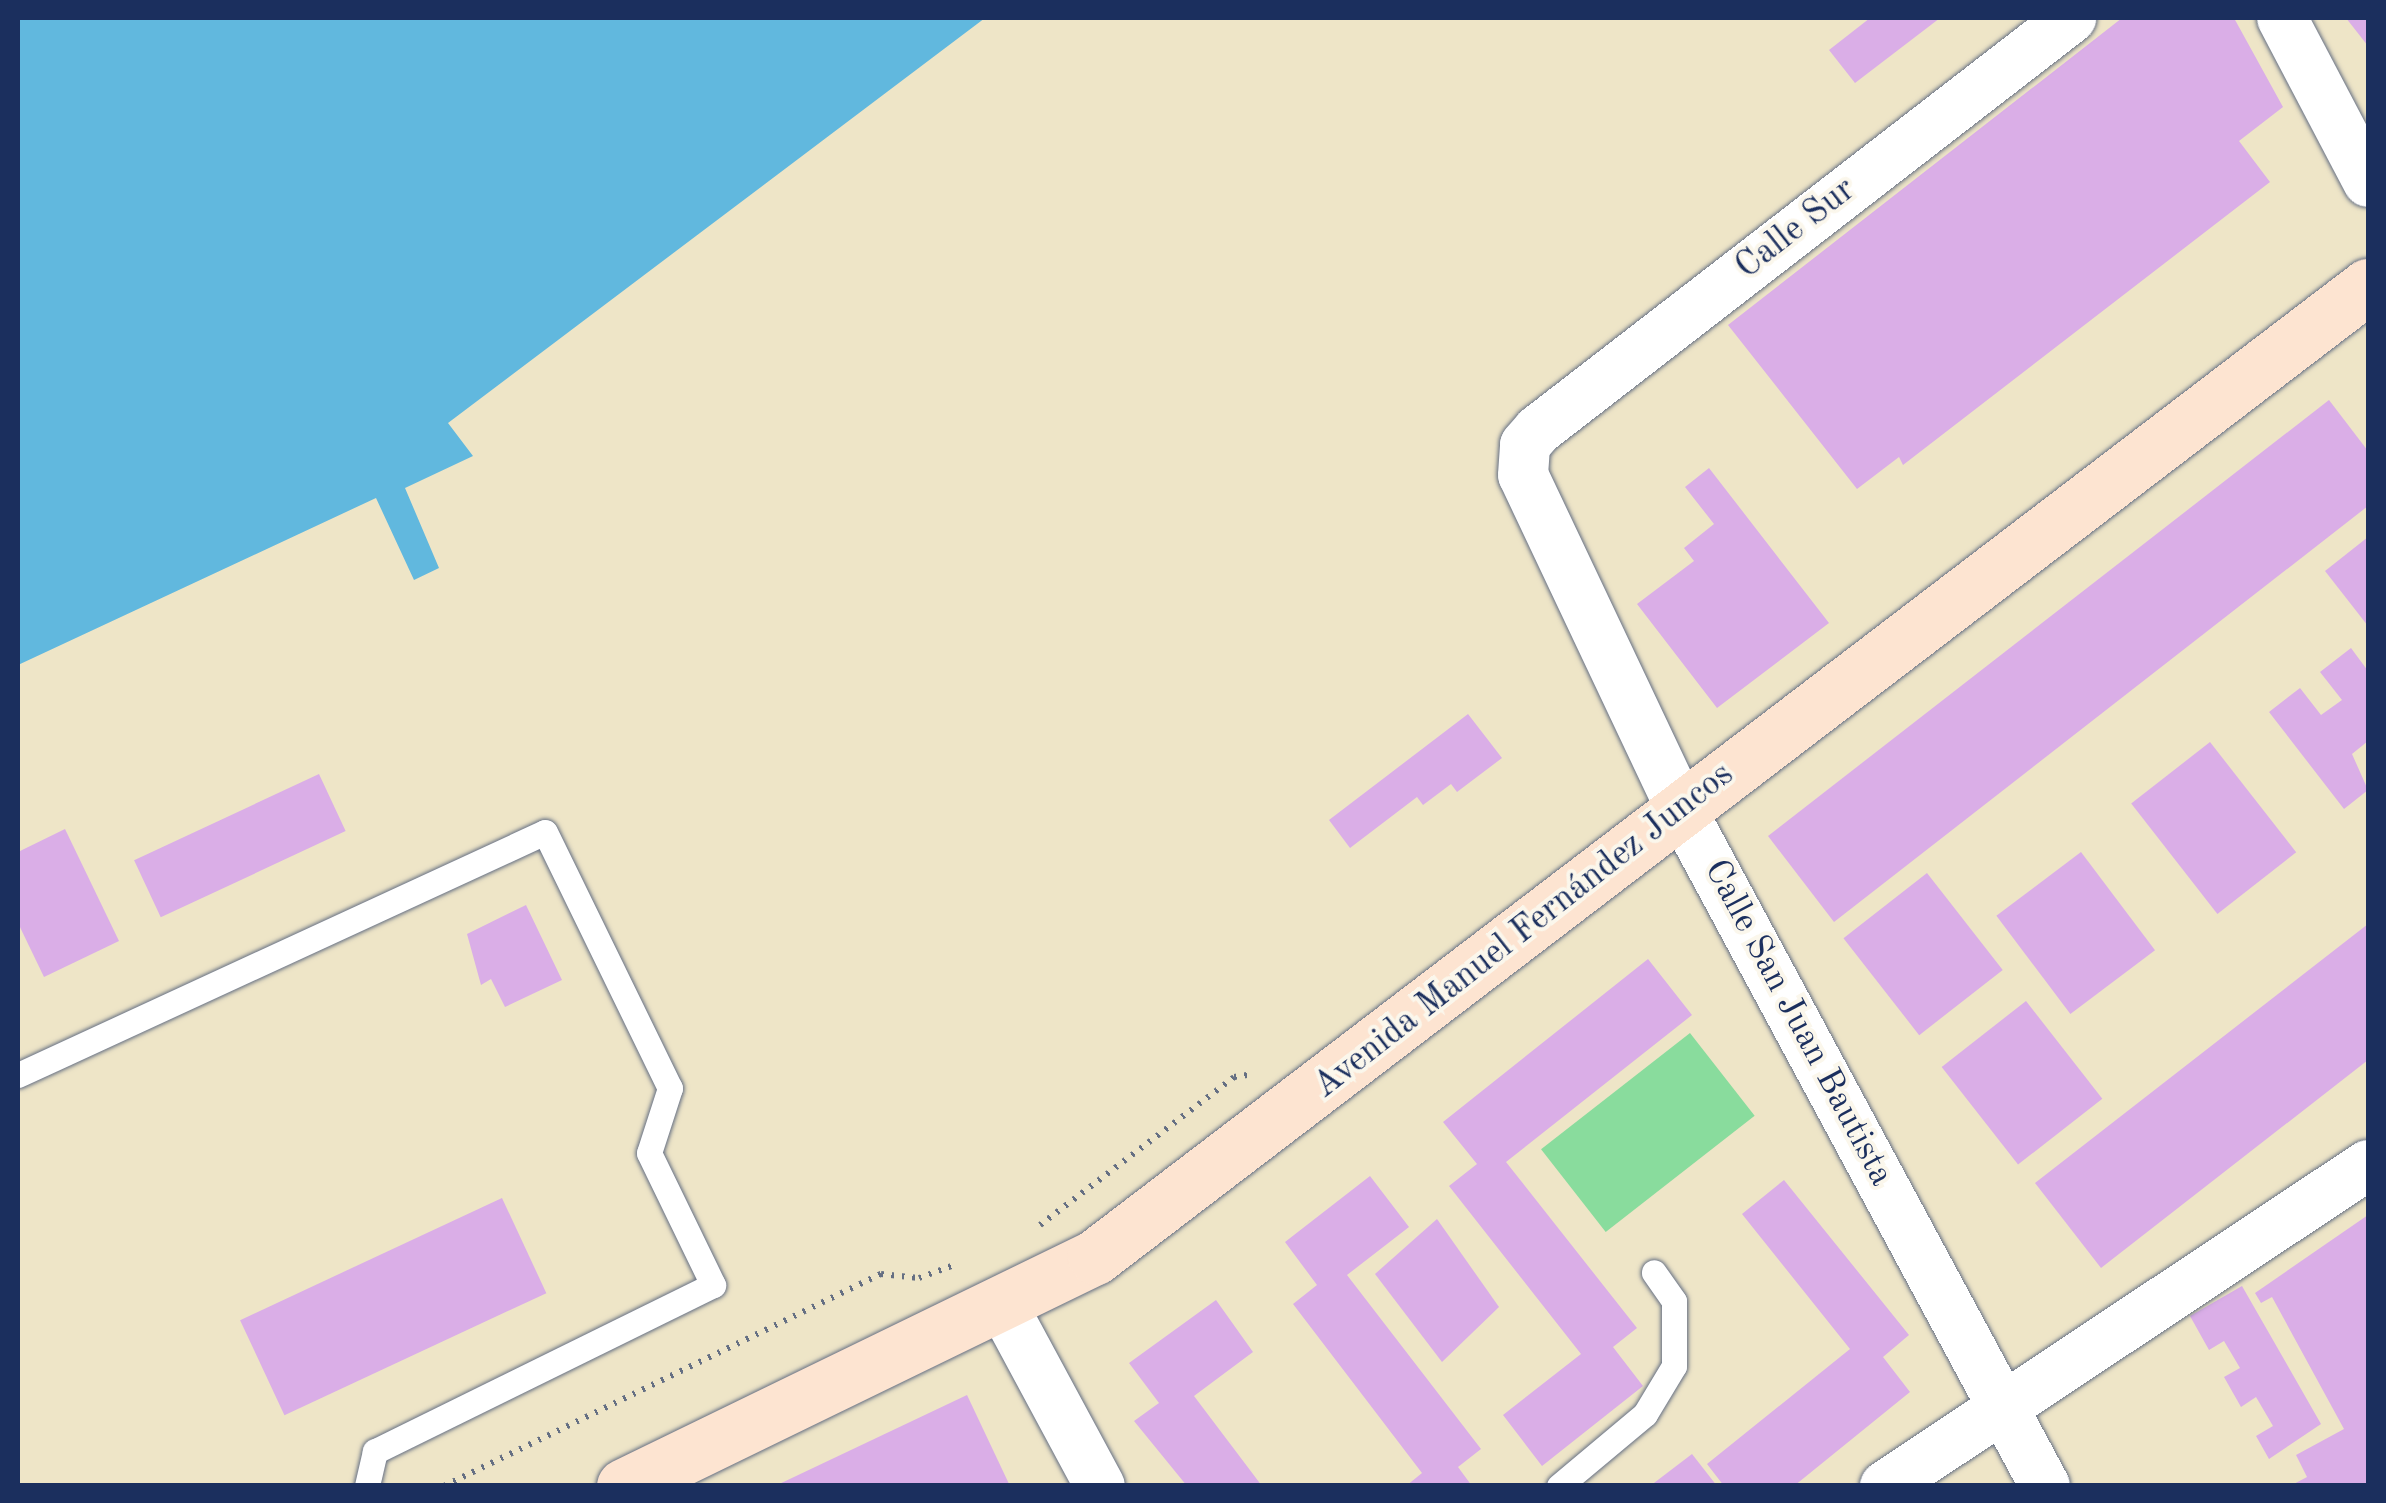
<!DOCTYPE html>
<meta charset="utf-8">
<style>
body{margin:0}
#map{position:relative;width:2386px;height:1503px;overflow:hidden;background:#eee5c7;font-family:"Old Standard TT",serif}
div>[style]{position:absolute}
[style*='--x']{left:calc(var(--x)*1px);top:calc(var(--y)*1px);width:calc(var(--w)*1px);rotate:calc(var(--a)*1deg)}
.green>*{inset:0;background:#89dc9d;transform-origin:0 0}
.water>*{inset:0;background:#61b8de}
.building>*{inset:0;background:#daaee7;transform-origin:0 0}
.path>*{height:6px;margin-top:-3px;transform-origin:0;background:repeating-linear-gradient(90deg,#656f83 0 2.5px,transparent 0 10.5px)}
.roads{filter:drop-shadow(0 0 2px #656f83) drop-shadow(0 0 2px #656f83)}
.lane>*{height:25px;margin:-12.5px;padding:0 12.5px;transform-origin:12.5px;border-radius:12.5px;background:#fff}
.street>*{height:50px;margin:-25px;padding:0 25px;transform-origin:25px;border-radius:25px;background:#fff}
.secondary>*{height:55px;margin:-27.5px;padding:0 27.5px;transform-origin:27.5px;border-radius:27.5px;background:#fde4d1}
span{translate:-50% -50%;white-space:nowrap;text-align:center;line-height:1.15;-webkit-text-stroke:8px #fbf7ec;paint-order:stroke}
.street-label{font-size:35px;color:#1b2f5e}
.frame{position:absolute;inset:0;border:20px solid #1b2f5e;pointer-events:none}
</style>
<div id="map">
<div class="green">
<div style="left:1690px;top:1033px;width:105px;height:189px;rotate:52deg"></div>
</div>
<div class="water">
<div style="clip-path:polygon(18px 18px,985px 18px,448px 423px,473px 456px,405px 488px,439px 568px,414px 580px,376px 498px,18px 665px)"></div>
</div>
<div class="building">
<div style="clip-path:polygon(1870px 18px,1940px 18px,1855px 83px,1829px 50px)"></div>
<div style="clip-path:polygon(2122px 18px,2234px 18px,2283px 107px,2239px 141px,2270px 182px,1903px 465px,1899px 457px,1857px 489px,1728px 325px)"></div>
<div style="clip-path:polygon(2346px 18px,2368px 18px,2368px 46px)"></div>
<div style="clip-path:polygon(2329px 400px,2368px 451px,2368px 506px,1834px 922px,1768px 836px)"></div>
<div style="clip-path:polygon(1709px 468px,1829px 623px,1717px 708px,1637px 604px,1694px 561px,1684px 548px,1714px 524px,1685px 487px)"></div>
<div style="clip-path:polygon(2368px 537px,2368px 626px,2325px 571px)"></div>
<div style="clip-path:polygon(2351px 648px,2368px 671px,2368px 741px,2352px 754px,2368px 790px,2344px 809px,2269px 712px,2300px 688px,2321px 715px,2342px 700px,2320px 672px)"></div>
<div style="clip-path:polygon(1468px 714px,1502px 758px,1457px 792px,1451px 784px,1423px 805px,1417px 797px,1350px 848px,1329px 820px)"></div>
<div style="left:2210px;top:742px;width:140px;height:100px;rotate:52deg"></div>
<div style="left:319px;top:774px;width:63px;height:204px;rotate:65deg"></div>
<div style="clip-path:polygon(65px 829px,119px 941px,44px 977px,18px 923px,18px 852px)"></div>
<div style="left:2081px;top:852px;width:123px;height:106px;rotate:53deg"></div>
<div style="left:1927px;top:873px;width:123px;height:106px;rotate:52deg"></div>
<div style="clip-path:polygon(526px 905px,562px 980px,505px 1007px,491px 979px,481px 985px,467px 934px)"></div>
<div style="clip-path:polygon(2368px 924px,2368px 1060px,2101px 1268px,2035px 1183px)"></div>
<div style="clip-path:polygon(1648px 959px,1692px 1015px,1506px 1162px,1637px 1328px,1613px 1347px,1643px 1386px,1542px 1466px,1503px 1415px,1581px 1354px,1449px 1186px,1477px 1164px,1443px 1122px)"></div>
<div style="left:2026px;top:1001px;width:124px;height:107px;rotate:52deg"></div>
<div style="clip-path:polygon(1370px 1176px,1409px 1227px,1347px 1275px,1481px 1449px,1458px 1467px,1472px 1486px,1406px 1486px,1422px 1473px,1293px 1304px,1317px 1285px,1285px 1242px)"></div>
<div style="clip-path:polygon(1784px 1180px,1909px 1335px,1883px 1357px,1910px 1392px,1794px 1486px,1724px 1486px,1707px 1464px,1850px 1349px,1742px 1214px)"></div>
<div style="left:502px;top:1198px;width:105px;height:289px;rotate:65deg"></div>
<div style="clip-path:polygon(2368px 1215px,2368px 1486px,2290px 1486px,2307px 1477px,2296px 1455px,2344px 1429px,2272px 1297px,2261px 1303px,2255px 1293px)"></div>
<div style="clip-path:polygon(1437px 1219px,1499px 1307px,1442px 1362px,1375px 1274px)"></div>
<div style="clip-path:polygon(2242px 1286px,2321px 1424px,2269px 1459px,2256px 1436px,2273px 1426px,2256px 1397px,2241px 1407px,2224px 1377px,2240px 1368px,2224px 1341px,2209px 1350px,2190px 1316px)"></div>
<div style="clip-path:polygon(1216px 1300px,1253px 1352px,1194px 1396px,1262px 1486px,1187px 1486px,1134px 1421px,1159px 1403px,1129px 1363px)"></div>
<div style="clip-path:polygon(967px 1395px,1010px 1486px,775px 1486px)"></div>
<div style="clip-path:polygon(1692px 1454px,1717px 1486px,1650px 1486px)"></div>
</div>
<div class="path">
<div style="--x:1040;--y:1225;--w:244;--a:-37.3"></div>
<div style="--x:1234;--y:1077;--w:18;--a:-9"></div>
<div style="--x:444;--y:1486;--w:486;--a:-25.9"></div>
<div style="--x:881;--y:1274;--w:38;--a:6"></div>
<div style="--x:919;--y:1278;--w:40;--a:-20.2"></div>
</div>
<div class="roads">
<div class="lane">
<div style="--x:18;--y:1075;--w:580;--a:-24.75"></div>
<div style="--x:545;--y:832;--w:285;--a:64"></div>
<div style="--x:670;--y:1088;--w:68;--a:107.9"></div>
<div style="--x:649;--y:1153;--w:147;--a:64.1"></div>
<div style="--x:713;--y:1285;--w:377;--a:153.8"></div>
<div style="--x:375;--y:1451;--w:36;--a:103"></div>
<div style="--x:1559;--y:1486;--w:112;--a:-39.9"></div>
<div style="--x:1645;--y:1414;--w:56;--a:-58.9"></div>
<div style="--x:1674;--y:1366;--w:65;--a:-90"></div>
<div style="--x:1674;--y:1301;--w:35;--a:-125"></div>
</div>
<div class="street">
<div style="--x:2282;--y:18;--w:185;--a:62.3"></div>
<div style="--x:1004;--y:1308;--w:202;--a:61.7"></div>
<div style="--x:1885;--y:1486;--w:580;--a:-33.61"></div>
<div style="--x:2045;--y:1486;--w:769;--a:-118.27"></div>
<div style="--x:1681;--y:809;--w:369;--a:-115.3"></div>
<div style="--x:1523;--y:475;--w:30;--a:-86"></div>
<div style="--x:1525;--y:445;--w:20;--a:-49"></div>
<div style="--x:1538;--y:430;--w:674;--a:-37.7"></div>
</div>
<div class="secondary">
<div style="--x:624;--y:1486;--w:524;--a:-25.93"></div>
<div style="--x:1095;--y:1257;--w:1601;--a:-37.34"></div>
</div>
</div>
<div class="street-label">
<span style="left:1796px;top:229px;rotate:-38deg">Calle Sur</span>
<span style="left:1524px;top:931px;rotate:-38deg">Avenida Manuel Fernández Juncos</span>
<span style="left:1798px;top:1023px;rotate:62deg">Calle San Juan Bautista</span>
</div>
<div class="frame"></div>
</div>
